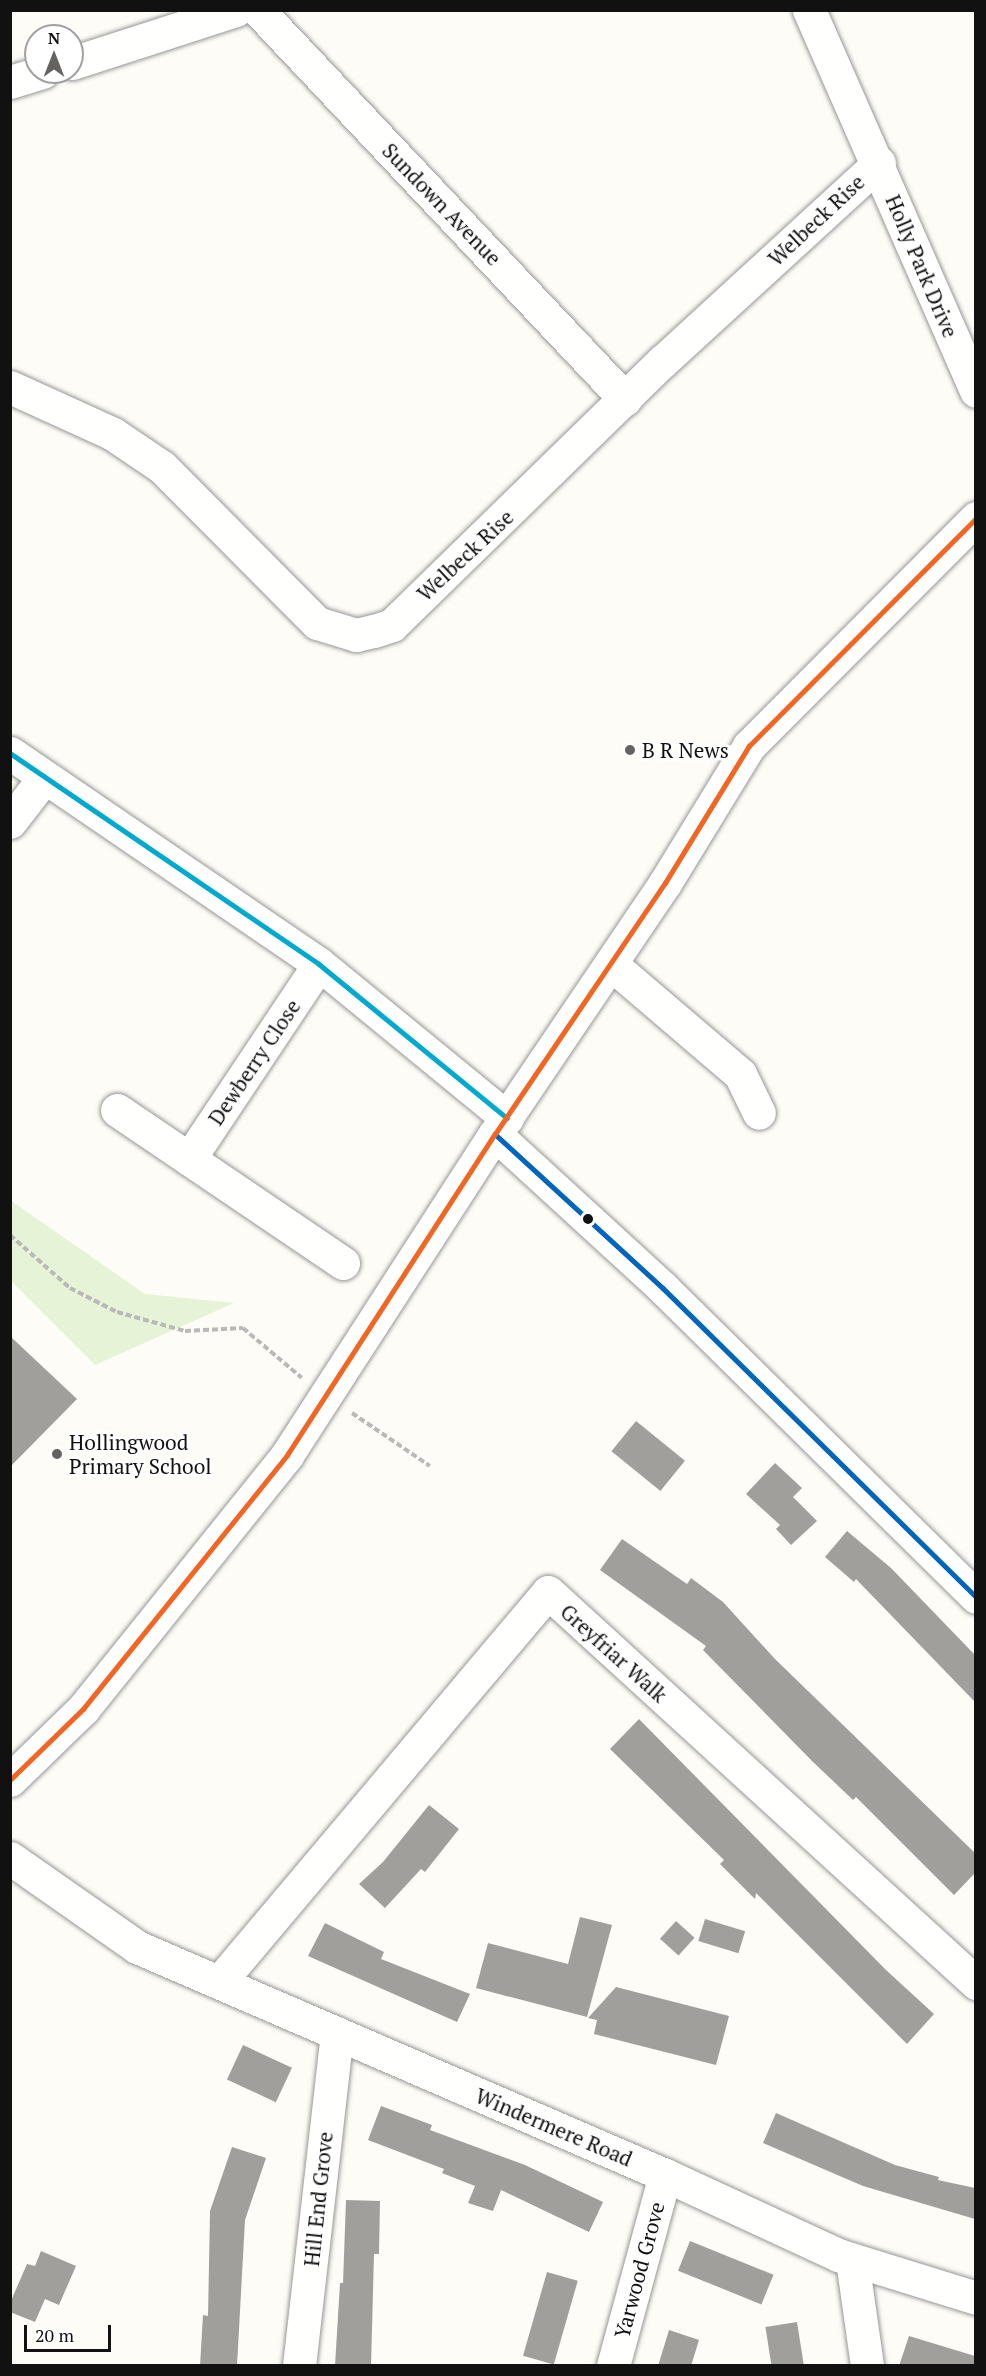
<!DOCTYPE html>
<style>
body{margin:0}
#map{position:relative;width:986px;height:2376px;overflow:hidden;background:#fdfcf7;font-family:"PT Serif",serif}
div>[style]{position:absolute}
[style*='--x']{left:calc(var(--x)*1px);top:calc(var(--y)*1px);width:calc(var(--w)*1px);rotate:calc(var(--a)*1deg)}
.green>*{inset:0;background:#e7f3d7}
.building>*{inset:0;background:#a19f9c;transform-origin:0 0}
.path>*{height:4px;margin-top:-2px;transform-origin:0;background:repeating-linear-gradient(90deg,#b9b9b8 0 6px,transparent 0 9px)}
.roads{filter:drop-shadow(0 0 2px #979795) drop-shadow(0 0 2px #979795)}
.minor>*{height:33px;margin:-16.5px;padding:0 16.5px;transform-origin:16.5px;border-radius:16.5px;background:#fffffe}
.bus-1>*{height:4.5px;margin:-2.25px;padding:0 2.25px;transform-origin:2.25px;border-radius:2.25px;background:#0065bd}
.bus-2>*{height:4.5px;margin:-2.25px;padding:0 2.25px;transform-origin:2.25px;border-radius:2.25px;background:#00a9ce}
.bus-3>*{height:4.5px;margin:-2.25px;padding:0 2.25px;transform-origin:2.25px;border-radius:2.25px;background:#f26522}
.dots>*{width:16px;height:16px;translate:-50% -50%;box-sizing:border-box;border:3px solid #fff;border-radius:50%}
span{translate:-50% -50%;white-space:nowrap;text-align:center;line-height:1.15;-webkit-text-stroke:6px #fff;paint-order:stroke}
.street-label{font-size:21px;color:#111}
.poi-label{font-size:21px;color:#111}
.left{translate:0 -50%;text-align:left}
.frame{position:absolute;inset:0;border:12px solid #111;pointer-events:none}
.north{position:absolute;left:24px;top:24px;width:60px;height:60px;box-sizing:border-box;background:#fff;border:2px solid #a0a0a0;border-radius:50%;rotate:0deg;font-size:16px;font-weight:700;line-height:24px;text-align:center;color:#111}
.north::after{content:'';display:block;margin:auto;width:21px;height:27px;background:#646362;clip-path:polygon(50% 0,100% 100%,50% 72%,0 100%)}
.scale{position:absolute;left:24px;top:2325px;width:87px;height:27px;box-sizing:border-box;border:3px solid #111;border-top:0;padding-left:8px;font-size:18px;line-height:21px;white-space:nowrap;color:#111;-webkit-text-stroke:4px #fff;paint-order:stroke}
</style>
<div id="map">
<div class="green">
<div style="clip-path:polygon(10px 1200px,145px 1294px,234px 1303px,95px 1365px,11px 1281px)"></div>
</div>
<div class="building">
<div style="clip-path:polygon(10px 1336px,77px 1399px,10px 1467px)"></div>
<div style="left:636px;top:1421px;width:63px;height:39px;rotate:39deg"></div>
<div style="clip-path:polygon(775px 1463px,802px 1488px,793px 1497px,817px 1521px,791px 1545px,776px 1529px,780px 1525px,746px 1494px)"></div>
<div style="clip-path:polygon(847px 1531px,891px 1568px,975px 1655px,975px 1702px,856px 1579px,854px 1582px,825px 1557px)"></div>
<div style="clip-path:polygon(622px 1539px,687px 1584px,691px 1578px,723px 1602px,775px 1659px,975px 1853px,975px 1873px,954px 1895px,856px 1797px,853px 1800px,812px 1761px,703px 1650px,706px 1646px,600px 1570px)"></div>
<div style="clip-path:polygon(639px 1719px,886px 1970px,934px 2014px,907px 2044px,756px 1893px,755px 1899px,720px 1864px,724px 1860px,610px 1749px)"></div>
<div style="clip-path:polygon(429px 1805px,459px 1829px,425px 1872px,421px 1869px,385px 1908px,359px 1884px,383px 1862px)"></div>
<div style="clip-path:polygon(580px 1917px,612px 1925px,587px 2017px,476px 1988px,488px 1943px,568px 1964px)"></div>
<div style="left:705px;top:1919px;width:42px;height:23px;rotate:17deg"></div>
<div style="left:676px;top:1921px;width:25px;height:24px;rotate:42deg"></div>
<div style="clip-path:polygon(325px 1923px,384px 1952px,381px 1959px,470px 1994px,457px 2022px,308px 1956px)"></div>
<div style="clip-path:polygon(616px 1987px,729px 2016px,716px 2065px,594px 2034px,597px 2020px,588px 2018px)"></div>
<div style="left:243px;top:2045px;width:54px;height:38px;rotate:25deg"></div>
<div style="clip-path:polygon(381px 2106px,432px 2125px,430px 2130px,525px 2165px,603px 2202px,589px 2232px,501px 2190px,493px 2211px,468px 2203px,475px 2186px,442px 2173px,444px 2169px,368px 2140px)"></div>
<div style="clip-path:polygon(776px 2113px,895px 2165px,939px 2177px,938px 2180px,975px 2188px,975px 2219px,863px 2186px,763px 2143px)"></div>
<div style="clip-path:polygon(232px 2147px,266px 2158px,245px 2220px,237px 2366px,200px 2366px,203px 2315px,208px 2316px,210px 2211px)"></div>
<div style="clip-path:polygon(346px 2200px,380px 2201px,379px 2254px,374px 2254px,371px 2366px,335px 2366px,340px 2283px,343px 2283px)"></div>
<div style="left:690px;top:2241px;width:90px;height:32px;rotate:22deg"></div>
<div style="clip-path:polygon(41px 2251px,76px 2266px,59px 2305px,45px 2299px,35px 2322px,10px 2312px,10px 2303px,27px 2264px,35px 2266px)"></div>
<div style="left:547px;top:2272px;width:32px;height:87px;rotate:16deg"></div>
<div style="left:797px;top:2322px;width:45px;height:32px;rotate:81deg"></div>
<div style="clip-path:polygon(669px 2330px,699px 2340px,691px 2366px,658px 2366px)"></div>
<div style="clip-path:polygon(909px 2336px,975px 2356px,975px 2366px,899px 2366px)"></div>
</div>
<div class="path">
<div style="--x:10;--y:1235;--w:80;--a:41.5"></div>
<div style="--x:70;--y:1288;--w:53;--a:27.1"></div>
<div style="--x:117;--y:1312;--w:71;--a:15.6"></div>
<div style="--x:185;--y:1331;--w:58;--a:-3"></div>
<div style="--x:243;--y:1328;--w:77;--a:40.3"></div>
<div style="--x:352;--y:1413;--w:94;--a:34.2"></div>
</div>
<div class="roads">
<div class="minor">
<div style="--x:258;--y:10;--w:535;--a:46.67"></div>
<div style="--x:809;--y:10;--w:416;--a:66.3"></div>
<div style="--x:72;--y:63;--w:172;--a:-17.9"></div>
<div style="--x:10;--y:82;--w:34;--a:-17"></div>
<div style="--x:10;--y:387;--w:113;--a:24.5"></div>
<div style="--x:113;--y:434;--w:59;--a:34"></div>
<div style="--x:162;--y:467;--w:220;--a:45.2"></div>
<div style="--x:317;--y:623;--w:41;--a:17.1"></div>
<div style="--x:356;--y:635;--w:18;--a:-13"></div>
<div style="--x:374;--y:631;--w:19;--a:-18"></div>
<div style="--x:392;--y:625;--w:378;--a:-44.3"></div>
<div style="--x:663;--y:361;--w:293;--a:-42.5"></div>
<div style="--x:10;--y:753;--w:374;--a:34.3"></div>
<div style="--x:319;--y:964;--w:243;--a:39.3"></div>
<div style="--x:10;--y:822;--w:56;--a:-52.3"></div>
<div style="--x:611;--y:964;--w:170;--a:40.5"></div>
<div style="--x:740;--y:1074;--w:43;--a:64"></div>
<div style="--x:117;--y:1110;--w:273;--a:34.1"></div>
<div style="--x:495;--y:1134;--w:228;--a:42.5"></div>
<div style="--x:663;--y:1288;--w:440;--a:44.6"></div>
<div style="--x:189;--y:1159;--w:234;--a:-56.3"></div>
<div style="--x:10;--y:1780;--w:102;--a:-44.2"></div>
<div style="--x:83;--y:1709;--w:326;--a:-51.2"></div>
<div style="--x:287;--y:1455;--w:382;--a:-57.1"></div>
<div style="--x:495;--y:1134;--w:303;--a:-55.9"></div>
<div style="--x:665;--y:883;--w:161;--a:-58.5"></div>
<div style="--x:749;--y:746;--w:322;--a:-45.1"></div>
<div style="--x:10;--y:1858;--w:155;--a:35"></div>
<div style="--x:137;--y:1947;--w:575;--a:23.36"></div>
<div style="--x:665;--y:2175;--w:191;--a:24.8"></div>
<div style="--x:838;--y:2255;--w:145;--a:17.3"></div>
<div style="--x:221;--y:1980;--w:507;--a:-49.88"></div>
<div style="--x:548;--y:1592;--w:580;--a:42.41"></div>
<div style="--x:852;--y:2260;--w:107;--a:81.9"></div>
<div style="--x:299;--y:2366;--w:335;--a:-83.5"></div>
<div style="--x:613;--y:2366;--w:198;--a:-74.8"></div>
</div>
</div>
<div class="bus-1">
<div style="--x:495;--y:1134;--w:228;--a:42.5"></div>
<div style="--x:663;--y:1288;--w:440;--a:44.6"></div>
</div>
<div class="bus-2">
<div style="--x:10;--y:753;--w:374;--a:34.3"></div>
<div style="--x:319;--y:964;--w:243;--a:39.3"></div>
</div>
<div class="bus-3">
<div style="--x:10;--y:1780;--w:102;--a:-44.2"></div>
<div style="--x:83;--y:1709;--w:326;--a:-51.2"></div>
<div style="--x:287;--y:1455;--w:382;--a:-57.1"></div>
<div style="--x:495;--y:1134;--w:303;--a:-55.9"></div>
<div style="--x:665;--y:883;--w:161;--a:-58.5"></div>
<div style="--x:749;--y:746;--w:322;--a:-45.1"></div>
</div>
<div class="dots">
<div style="left:630px;top:750px;background:#646362"></div>
<div style="left:588px;top:1219px;background:#111"></div>
<div style="left:57px;top:1454px;background:#646362"></div>
</div>
<div class="street-label">
<span style="left:442px;top:204px;rotate:46deg">Sundown Avenue</span>
<span style="left:816px;top:220px;rotate:-43deg">Welbeck Rise</span>
<span style="left:922px;top:266px;rotate:67deg">Holly Park Drive</span>
<span style="left:465px;top:555px;rotate:-43deg">Welbeck Rise</span>
<span style="left:254px;top:1062px;rotate:-56deg">Dewberry Close</span>
<span style="left:614px;top:1653px;rotate:42deg">Greyfriar Walk</span>
<span style="left:554px;top:2127px;rotate:23deg">Windermere Road</span>
<span style="left:318px;top:2199px;rotate:-84deg">Hill End Grove</span>
<span style="left:639px;top:2270px;rotate:-75deg">Yarwood Grove</span>
</div>
<div class="poi-label">
<span class="left" style="left:642px;top:750px">B R News</span>
<span class="left" style="left:69px;top:1454px">Hollingwood<br>Primary School</span>
</div>
<div class="frame"></div>
<div class="north">N</div>
<div class="scale">20 m</div>
</div>
